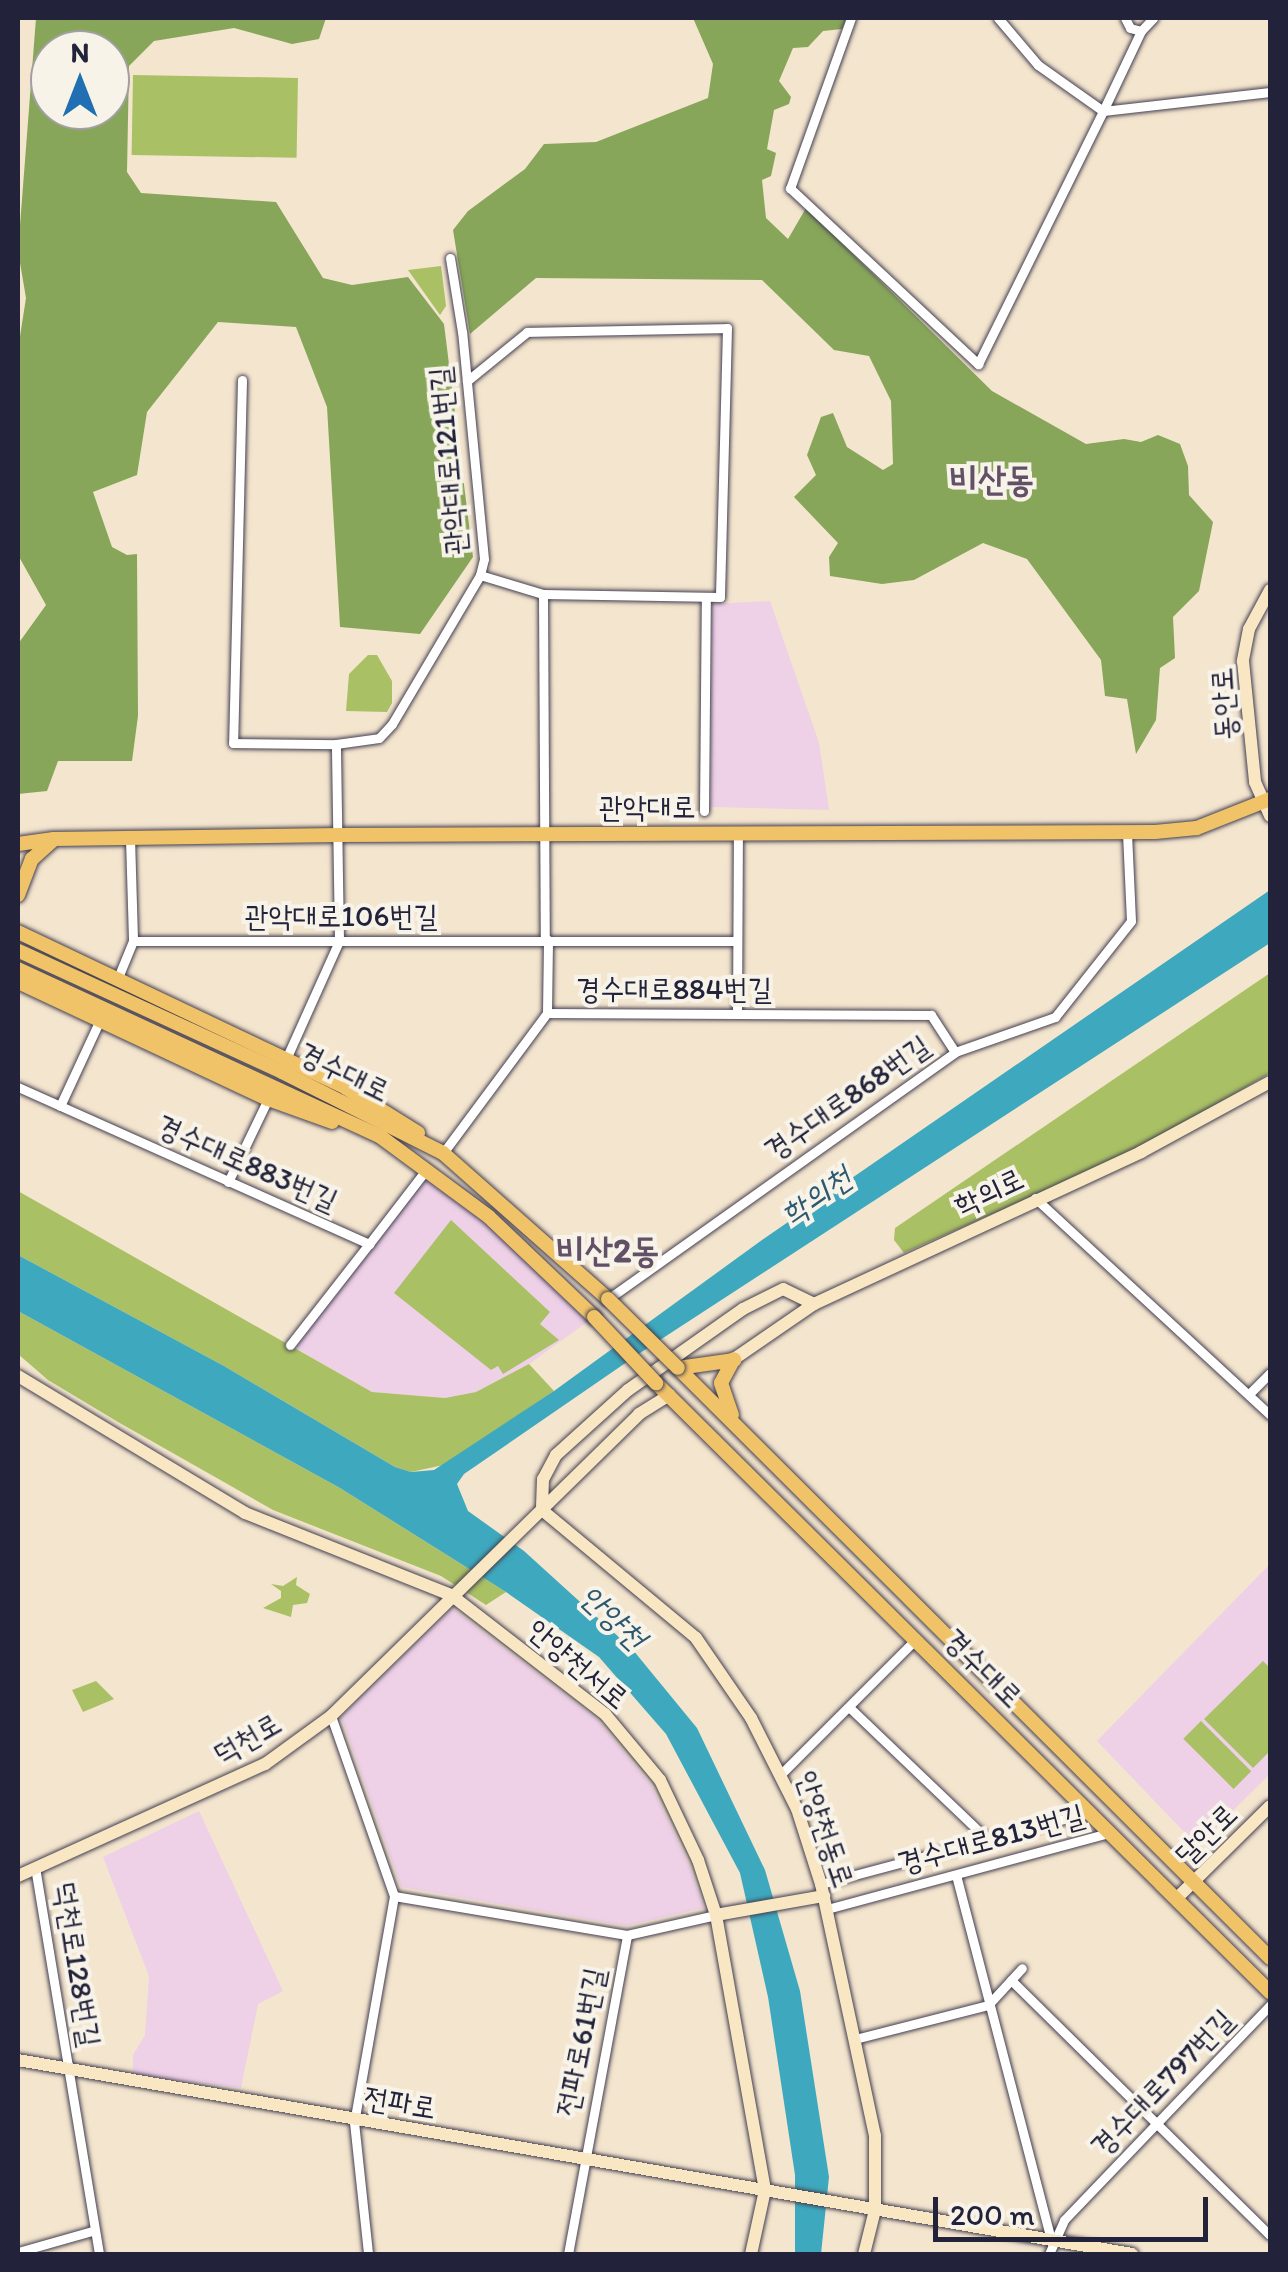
<!DOCTYPE html>
<meta charset="utf-8">
<style>
body{margin:0}
#map{position:relative;width:1288px;height:2272px;overflow:hidden;background:#f4e5ce;font-family:Itim,"Poor Story",sans-serif}
div>[style]{position:absolute}
[style*='--x']{left:calc(var(--x)*1px);top:calc(var(--y)*1px);width:calc(var(--w)*1px);rotate:calc(var(--a)*1deg)}
.built>*{inset:0;background:#eed0e7}
.green>*{inset:0;background:#aac065;transform-origin:0 0}
.forest>*{inset:0;background:#87a65a}
.water>*{inset:0;background:#3ea9be}
.roads{filter:drop-shadow(0 0 2px #423f51) drop-shadow(0 0 2px #423f51)}
.street>*{height:9px;margin:-4.5px;padding:0 4.5px;transform-origin:4.5px;border-radius:4.5px;background:#fff}
.secondary>*{height:12px;margin:-6px;padding:0 6px;transform-origin:6px;border-radius:6px;background:#f9e7c3}
.primary>*{height:14px;margin:-7px;padding:0 7px;transform-origin:7px;border-radius:7px;background:#f1c369}
.bridges{filter:drop-shadow(0 0 2px #423f51) drop-shadow(0 0 2px #423f51)}
.primary-bridge>*{height:14px;margin:-7px;padding:0 7px;transform-origin:7px;border-radius:7px;background:#f1c369}
span{translate:-50% -50%;white-space:nowrap;text-align:center;line-height:1.15;-webkit-text-stroke:8px #f7f3e8;paint-order:stroke}
.street-label{font-size:30px;color:#22223b}
.water-label{font-size:32px;color:#2d586f;font-style:italic}
.quarter-label{font-size:35px;color:#625066;font-weight:700}
.frame{position:absolute;inset:0;border:20px solid #22223b;pointer-events:none}
.north{position:absolute;left:30px;top:30px;width:100px;height:100px;box-sizing:border-box;background:#f7f3e8;border:2px solid #a29fa3;border-radius:50%;rotate:0deg;font-size:28px;font-weight:700;line-height:40px;text-align:center;color:#22223b}
.north::after{content:'';display:block;margin:auto;width:35px;height:45px;background:#1f6fb2;clip-path:polygon(50% 0,100% 100%,50% 72%,0 100%)}
.scale{position:absolute;left:933px;top:2197px;width:275px;height:45px;box-sizing:border-box;border:5px solid #22223b;border-top:0;padding-left:12px;font-size:30px;line-height:35px;white-space:nowrap;color:#22223b;-webkit-text-stroke:8px #f7f3e8;paint-order:stroke}
</style>
<div id="map">
<div class="built">
<div style="clip-path:polygon(770px 601px,819px 743px,829px 810px,711px 807px,712px 604px)"></div>
<div style="clip-path:polygon(428px 1167px,594px 1317px,529px 1364px,476px 1392px,445px 1398px,372px 1392px,290px 1345px)"></div>
<div style="clip-path:polygon(1270px 1564px,1270px 1774px,1207px 1836px,1189px 1837px,1097px 1741px)"></div>
<div style="clip-path:polygon(452px 1608px,598px 1720px,651px 1785px,689px 1864px,704px 1908px,626px 1926px,401px 1887px,341px 1717px)"></div>
<div style="clip-path:polygon(199px 1811px,283px 1991px,258px 2004px,241px 2088px,133px 2075px,133px 2055px,145px 2035px,149px 1976px,103px 1857px)"></div>
</div>
<div class="green">
<div style="left:133px;top:75px;width:165px;height:80px;rotate:1deg"></div>
<div style="clip-path:polygon(441px 266px,446px 306px,440px 315px,408px 270px)"></div>
<div style="clip-path:polygon(368px 655px,377px 655px,392px 681px,392px 703px,387px 712px,346px 711px,349px 674px)"></div>
<div style="clip-path:polygon(1270px 973px,1270px 1073px,1139px 1149px,904px 1253px,894px 1240px,895px 1228px)"></div>
<div style="clip-path:polygon(18px 1191px,372px 1392px,445px 1398px,476px 1392px,529px 1364px,554px 1391px,448px 1464px,411px 1472px,395px 1467px,224px 1366px,18px 1255px)"></div>
<div style="clip-path:polygon(451px 1220px,550px 1312px,540px 1324px,559px 1340px,503px 1374px,498px 1366px,491px 1370px,394px 1293px)"></div>
<div style="clip-path:polygon(18px 1311px,340px 1488px,506px 1592px,486px 1605px,441px 1576px,273px 1510px,118px 1422px,48px 1380px,18px 1354px)"></div>
<div style="clip-path:polygon(297px 1577px,296px 1585px,310px 1594px,307px 1603px,293px 1605px,291px 1617px,263px 1608px,281px 1598px,281px 1591px,271px 1584px,283px 1586px)"></div>
<div style="clip-path:polygon(1263px 1661px,1270px 1668px,1270px 1751px,1253px 1768px,1204px 1719px)"></div>
<div style="clip-path:polygon(96px 1681px,114px 1699px,83px 1712px,72px 1690px)"></div>
<div style="left:1201px;top:1721px;width:71px;height:25px;rotate:45deg"></div>
</div>
<div class="forest">
<div style="clip-path:polygon(evenodd,36px 18px,326px 18px,319px 39px,292px 44px,234px 28px,154px 41px,129px 66px,127px 172px,141px 193px,276px 202px,323px 278px,352px 285px,408px 277px,444px 324px,473px 557px,420px 634px,340px 627px,327px 407px,296px 327px,218px 322px,147px 412px,137px 475px,93px 492px,112px 547px,127px 555px,137px 554px,138px 716px,132px 761px,58px 761px,47px 791px,18px 794px,18px 644px,46px 605px,18px 555px,18px 349px,26px 298px,18px 251px,36px 18px,50px 50px,110px 50px,110px 110px,50px 110px,50px 50px)"></div>
<div style="clip-path:polygon(693px 18px,847px 18px,842px 29px,823px 31px,808px 47px,793px 48px,779px 81px,791px 97px,789px 104px,774px 110px,767px 149px,776px 153px,771px 176px,762px 180px,766px 218px,788px 239px,806px 208px,992px 391px,1086px 444px,1124px 439px,1141px 442px,1158px 435px,1180px 444px,1188px 466px,1189px 495px,1213px 522px,1199px 591px,1173px 617px,1175px 658px,1160px 668px,1156px 720px,1136px 754px,1127px 699px,1105px 696px,1101px 660px,1027px 559px,983px 543px,914px 580px,882px 584px,830px 576px,829px 557px,838px 543px,794px 497px,816px 475px,807px 455px,821px 417px,833px 413px,847px 447px,883px 470px,893px 464px,891px 401px,869px 356px,834px 350px,762px 280px,536px 278px,470px 334px,453px 230px,468px 211px,525px 169px,544px 144px,596px 142px,708px 98px,713px 64px)"></div>
</div>
<div class="water">
<div style="clip-path:polygon(1270px 890px,1270px 943px,640px 1353px,464px 1474px,457px 1484px,468px 1511px,524px 1551px,633px 1650px,697px 1728px,765px 1870px,800px 1991px,829px 2177px,821px 2254px,795px 2254px,795px 2175px,768px 1997px,740px 1873px,666px 1734px,599px 1657px,506px 1592px,340px 1488px,18px 1311px,18px 1255px,224px 1366px,395px 1467px,411px 1472px,434px 1470px,554px 1391px,762px 1240px)"></div>
</div>
<div class="roads">
<div class="street">
<div style="--x:851;--y:18;--w:181;--a:109.7"></div>
<div style="--x:790;--y:188;--w:258;--a:43.1"></div>
<div style="--x:978;--y:364;--w:282;--a:-63.7"></div>
<div style="--x:1103;--y:111;--w:80;--a:-144.7"></div>
<div style="--x:1038;--y:65;--w:62;--a:-130.4"></div>
<div style="--x:1125;--y:18;--w:11;--a:63"></div>
<div style="--x:1130;--y:28;--w:11;--a:15"></div>
<div style="--x:1141;--y:31;--w:18;--a:-47"></div>
<div style="--x:1103;--y:111;--w:168;--a:-6.5"></div>
<div style="--x:1103;--y:111;--w:89;--a:-64.6"></div>
<div style="--x:242;--y:380;--w:363;--a:91.4"></div>
<div style="--x:233;--y:743;--w:103;--a:0.6"></div>
<div style="--x:467;--y:381;--w:77;--a:-39.2"></div>
<div style="--x:527;--y:332;--w:200;--a:-1.1"></div>
<div style="--x:727;--y:328;--w:269;--a:91.5"></div>
<div style="--x:720;--y:597;--w:177;--a:-179"></div>
<div style="--x:480;--y:575;--w:66;--a:16.8"></div>
<div style="--x:543;--y:594;--w:346;--a:89.7"></div>
<div style="--x:704;--y:811;--w:214;--a:-89.5"></div>
<div style="--x:130;--y:838;--w:103;--a:88.3"></div>
<div style="--x:133;--y:941;--w:604;--a:0"></div>
<div style="--x:117;--y:980;--w:42;--a:-67.7"></div>
<div style="--x:547;--y:1013;--w:384;--a:0.3"></div>
<div style="--x:931;--y:1015;--w:44;--a:57"></div>
<div style="--x:547;--y:1013;--w:73;--a:-89.2"></div>
<div style="--x:737;--y:1014;--w:179;--a:-89.7"></div>
<div style="--x:286;--y:1059;--w:129;--a:-65.8"></div>
<div style="--x:339;--y:941;--w:197;--a:-90.9"></div>
<div style="--x:336;--y:744;--w:43;--a:-7.9"></div>
<div style="--x:379;--y:738;--w:19;--a:-47"></div>
<div style="--x:392;--y:724;--w:173;--a:-59.4"></div>
<div style="--x:480;--y:575;--w:16;--a:-76"></div>
<div style="--x:484;--y:559;--w:228;--a:-95.5"></div>
<div style="--x:462;--y:332;--w:75;--a:-99.2"></div>
<div style="--x:18;--y:1087;--w:385;--a:24.1"></div>
<div style="--x:369;--y:1244;--w:93;--a:-52.4"></div>
<div style="--x:60;--y:1106;--w:93;--a:-65.1"></div>
<div style="--x:443;--y:1153;--w:174;--a:-53.4"></div>
<div style="--x:228;--y:1182;--w:92;--a:-64.3"></div>
<div style="--x:1035;--y:1198;--w:320;--a:42.7"></div>
<div style="--x:608;--y:1299;--w:426;--a:-35.4"></div>
<div style="--x:955;--y:1052;--w:106;--a:-19.3"></div>
<div style="--x:1055;--y:1017;--w:122;--a:-51.6"></div>
<div style="--x:1131;--y:921;--w:89;--a:-92.6"></div>
<div style="--x:290;--y:1345;--w:128;--a:-52"></div>
<div style="--x:1249;--y:1394;--w:30;--a:-45"></div>
<div style="--x:850;--y:1708;--w:191;--a:43.7"></div>
<div style="--x:331;--y:1716;--w:191;--a:70.7"></div>
<div style="--x:394;--y:1896;--w:230;--a:100"></div>
<div style="--x:354;--y:2122;--w:133;--a:83.9"></div>
<div style="--x:781;--y:1774;--w:190;--a:-45"></div>
<div style="--x:35;--y:1867;--w:392;--a:80.6"></div>
<div style="--x:956;--y:1875;--w:378;--a:75.4"></div>
<div style="--x:821;--y:1884;--w:278;--a:-15"></div>
<div style="--x:394;--y:1896;--w:236;--a:9.5"></div>
<div style="--x:627;--y:1935;--w:91;--a:-12.7"></div>
<div style="--x:827;--y:1909;--w:292;--a:-15.1"></div>
<div style="--x:1011;--y:1980;--w:363;--a:44.6"></div>
<div style="--x:855;--y:2039;--w:137;--a:-14.3"></div>
<div style="--x:988;--y:2005;--w:50;--a:-47.4"></div>
<div style="--x:18;--y:2252;--w:77;--a:-15.8"></div>
<div style="--x:568;--y:2254;--w:324;--a:-79.5"></div>
<div style="--x:1049;--y:2254;--w:37;--a:-66"></div>
<div style="--x:1064;--y:2220;--w:298;--a:-46.2"></div>
</div>
<div class="secondary">
<div style="--x:1270;--y:590;--w:44;--a:118.3"></div>
<div style="--x:1249;--y:629;--w:33;--a:101"></div>
<div style="--x:1243;--y:661;--w:122;--a:84.3"></div>
<div style="--x:1255;--y:782;--w:37;--a:66"></div>
<div style="--x:814;--y:1304;--w:34;--a:-154"></div>
<div style="--x:783;--y:1289;--w:45;--a:153.4"></div>
<div style="--x:743;--y:1309;--w:141;--a:144.8"></div>
<div style="--x:628;--y:1390;--w:97;--a:137.9"></div>
<div style="--x:556;--y:1455;--w:27;--a:118"></div>
<div style="--x:543;--y:1479;--w:31;--a:92"></div>
<div style="--x:542;--y:1510;--w:200;--a:39.7"></div>
<div style="--x:696;--y:1638;--w:97;--a:55.5"></div>
<div style="--x:751;--y:1718;--w:102;--a:63.2"></div>
<div style="--x:797;--y:1809;--w:79;--a:72.3"></div>
<div style="--x:821;--y:1884;--w:258;--a:77.9"></div>
<div style="--x:875;--y:2136;--w:74;--a:90"></div>
<div style="--x:875;--y:2210;--w:45;--a:104"></div>
<div style="--x:734;--y:1359;--w:97;--a:-34.5"></div>
<div style="--x:814;--y:1304;--w:361;--a:-24.9"></div>
<div style="--x:1141;--y:1152;--w:147;--a:-28.5"></div>
<div style="--x:18;--y:1376;--w:265;--a:31.1"></div>
<div style="--x:245;--y:1513;--w:222;--a:21.7"></div>
<div style="--x:451;--y:1595;--w:195;--a:37.7"></div>
<div style="--x:605;--y:1714;--w:86;--a:50.2"></div>
<div style="--x:660;--y:1780;--w:89;--a:64.6"></div>
<div style="--x:698;--y:1860;--w:58;--a:71.9"></div>
<div style="--x:716;--y:1915;--w:279;--a:79.9"></div>
<div style="--x:765;--y:2190;--w:66;--a:102.3"></div>
<div style="--x:18;--y:1876;--w:271;--a:-24.4"></div>
<div style="--x:265;--y:1764;--w:82;--a:-36"></div>
<div style="--x:331;--y:1716;--w:431;--a:-44.4"></div>
<div style="--x:639;--y:1414;--w:36;--a:-32"></div>
<div style="--x:1176;--y:1899;--w:132;--a:-44.7"></div>
<div style="--x:716;--y:1915;--w:110;--a:-10"></div>
<div style="--x:18;--y:2060;--w:1131;--a:9.88"></div>
</div>
<div class="primary">
<div style="--x:18;--y:844;--w:36;--a:-8"></div>
<div style="--x:54;--y:839;--w:285;--a:-0.8"></div>
<div style="--x:339;--y:835;--w:816;--a:-0.21"></div>
<div style="--x:1155;--y:832;--w:42;--a:-5.4"></div>
<div style="--x:1197;--y:828;--w:79;--a:-21.7"></div>
<div style="--x:18;--y:895;--w:39;--a:-69"></div>
<div style="--x:32;--y:859;--w:30;--a:-42"></div>
<div style="--x:18;--y:932;--w:363;--a:25.4"></div>
<div style="--x:346;--y:1088;--w:85;--a:32"></div>
<div style="--x:19;--y:951;--w:289;--a:24.7"></div>
<div style="--x:282;--y:1072;--w:180;--a:26.7"></div>
<div style="--x:443;--y:1153;--w:220;--a:41.5"></div>
<div style="--x:18;--y:969;--w:400;--a:24.8"></div>
<div style="--x:381;--y:1137;--w:134;--a:36.5"></div>
<div style="--x:489;--y:1217;--w:145;--a:43.6"></div>
<div style="--x:18;--y:982;--w:276;--a:25.1"></div>
<div style="--x:268;--y:1099;--w:68;--a:19.8"></div>
<div style="--x:678;--y:1368;--w:836;--a:44.9"></div>
<div style="--x:678;--y:1368;--w:57;--a:-8.1"></div>
<div style="--x:656;--y:1383;--w:865;--a:44.77"></div>
<div style="--x:732;--y:1415;--w:34;--a:-109"></div>
<div style="--x:721;--y:1383;--w:27;--a:-62"></div>
</div>
</div>
<div class="bridges">
<div class="primary-bridge">
<div style="--x:608;--y:1299;--w:98;--a:44.6"></div>
<div style="--x:594;--y:1317;--w:91;--a:46.8"></div>
</div>
</div>
<div class="street-label">
<span style="left:448px;top:461px;rotate:-95deg">관악대로121번길</span>
<span style="left:1224px;top:704px;rotate:-94deg">동안로</span>
<span style="left:647px;top:807px">관악대로</span>
<span style="left:341px;top:916px">관악대로106번길</span>
<span style="left:674px;top:989px">경수대로884번길</span>
<span style="left:344px;top:1072px;rotate:26deg">경수대로</span>
<span style="left:847px;top:1098px;rotate:-35deg">경수대로868번길</span>
<span style="left:247px;top:1163px;rotate:24deg">경수대로883번길</span>
<span style="left:989px;top:1192px;rotate:-25deg">학의로</span>
<span style="left:578px;top:1664px;rotate:40deg">안양천서로</span>
<span style="left:983px;top:1668px;rotate:45deg">경수대로</span>
<span style="left:247px;top:1739px;rotate:-30deg">덕천로</span>
<span style="left:825px;top:1829px;rotate:71deg">안양천동로</span>
<span style="left:1206px;top:1834px;rotate:-44deg">달안로</span>
<span style="left:991px;top:1839px;rotate:-15deg">경수대로813번길</span>
<span style="left:77px;top:1964px;rotate:81deg">덕천로128번길</span>
<span style="left:581px;top:2042px;rotate:-79deg">전파로61번길</span>
<span style="left:1162px;top:2083px;rotate:-46deg">경수대로797번길</span>
<span style="left:400px;top:2103px;rotate:9deg">전파로</span>
</div>
<div class="water-label">
<span style="left:816px;top:1196px;rotate:-35deg">학의천</span>
<span style="left:613px;top:1617px;rotate:43deg">안양천</span>
</div>
<div class="quarter-label">
<span style="left:992px;top:479px">비산동</span>
<span style="left:608px;top:1250px">비산2동</span>
</div>
<div class="frame"></div>
<div class="north">N</div>
<div class="scale">200 m</div>
</div>
